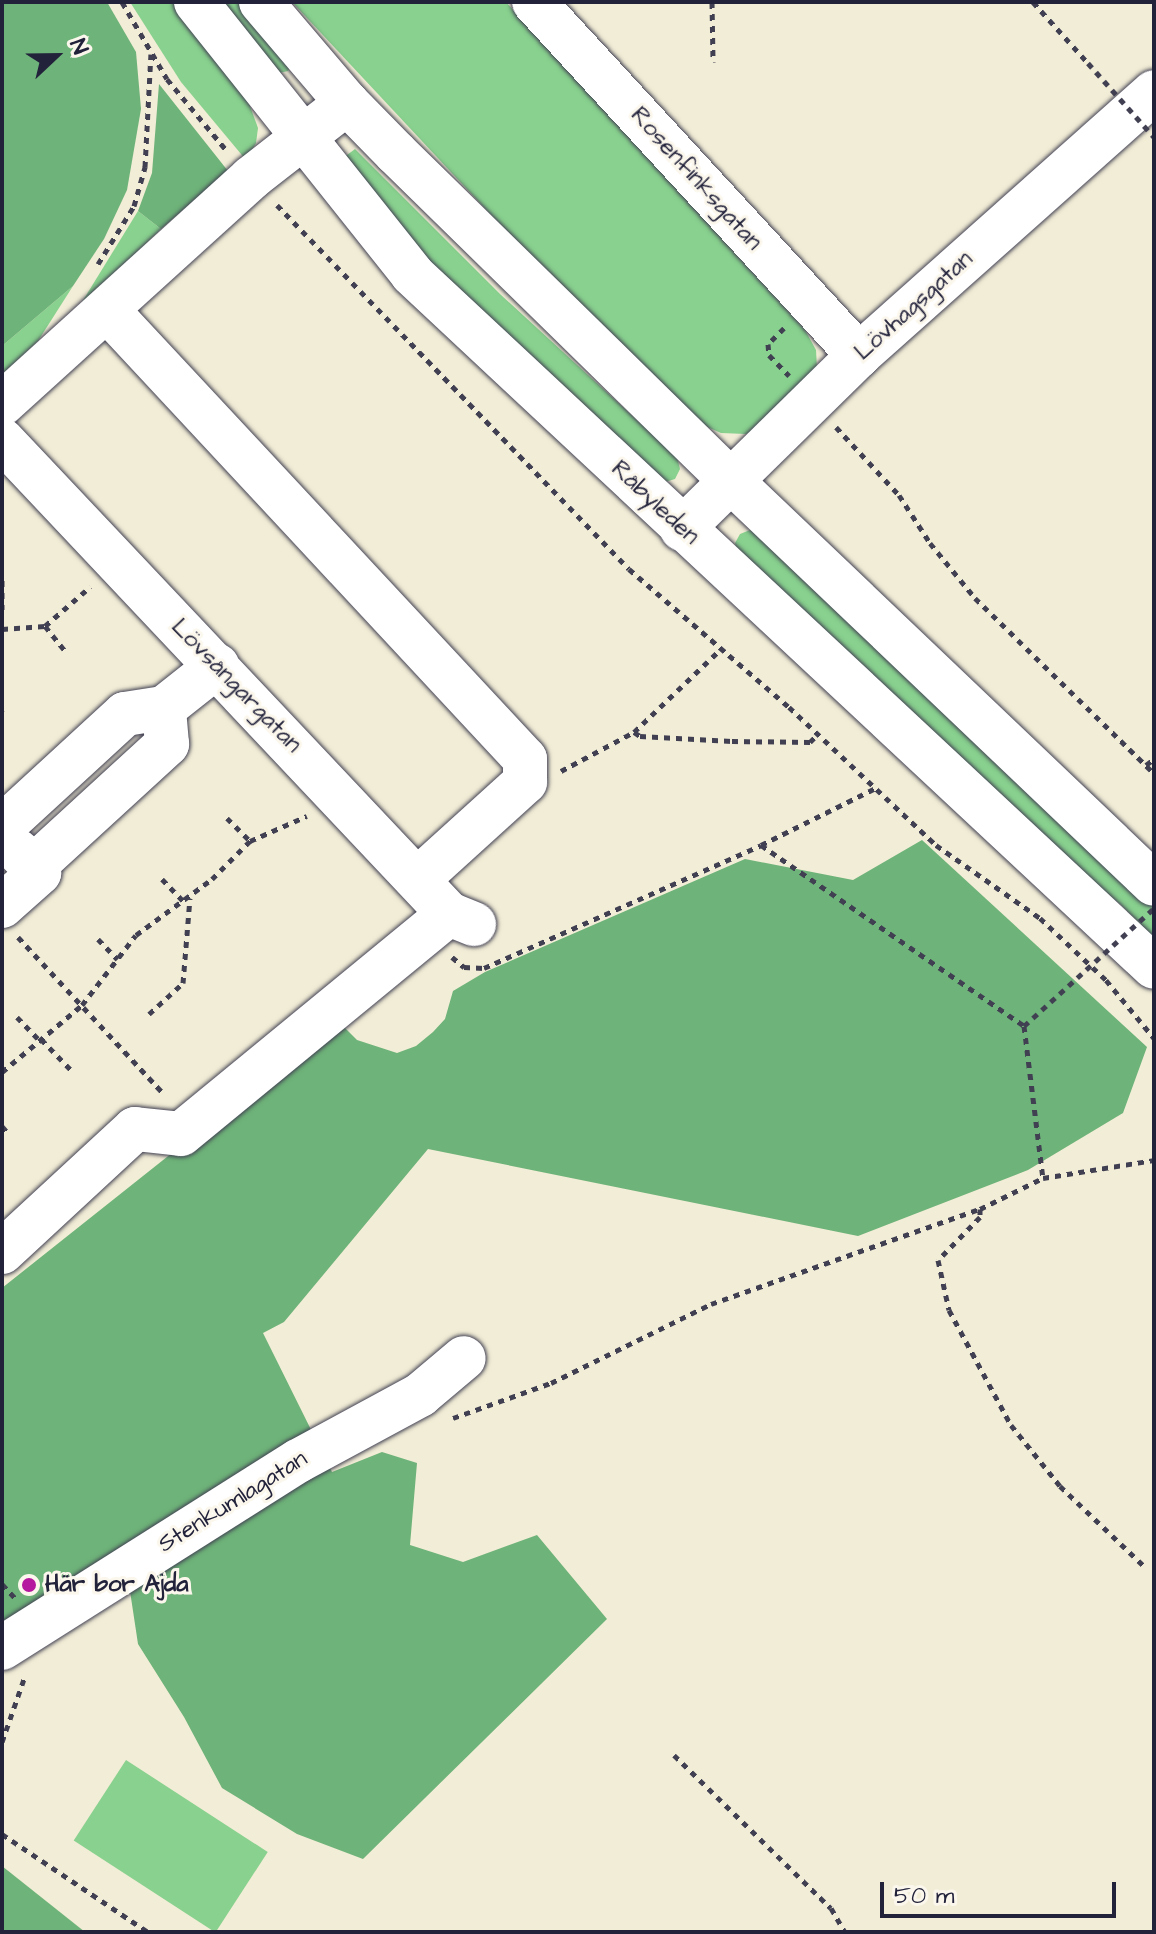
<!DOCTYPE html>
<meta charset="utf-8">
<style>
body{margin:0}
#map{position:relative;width:1156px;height:1934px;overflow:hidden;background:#f2edd6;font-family:"Architects Daughter",sans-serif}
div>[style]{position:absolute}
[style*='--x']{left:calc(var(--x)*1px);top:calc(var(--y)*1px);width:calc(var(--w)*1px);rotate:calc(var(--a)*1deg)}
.green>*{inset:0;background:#88d18e;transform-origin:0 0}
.forest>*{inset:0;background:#6eb379}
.path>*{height:5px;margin-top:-2.5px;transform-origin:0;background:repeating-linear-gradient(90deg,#414052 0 6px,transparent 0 12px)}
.roads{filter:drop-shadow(0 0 2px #414052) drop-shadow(0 0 2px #414052)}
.minor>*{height:44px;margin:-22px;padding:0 22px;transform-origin:22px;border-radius:22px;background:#fff}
.major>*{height:44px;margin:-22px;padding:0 22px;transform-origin:22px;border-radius:22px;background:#fff}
.path-bridge>*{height:5px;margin-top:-2.5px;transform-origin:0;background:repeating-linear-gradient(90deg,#414052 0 6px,transparent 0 12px)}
.dots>*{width:22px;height:22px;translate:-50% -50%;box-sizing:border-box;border:4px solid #fbf7ec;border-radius:50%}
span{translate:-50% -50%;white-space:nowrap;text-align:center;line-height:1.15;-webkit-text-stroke:6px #fbf7ec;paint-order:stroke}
.street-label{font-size:24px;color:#22223b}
.poi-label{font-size:24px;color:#22223b;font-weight:700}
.left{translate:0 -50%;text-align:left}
.frame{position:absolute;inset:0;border:4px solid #22223b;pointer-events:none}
.north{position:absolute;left:16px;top:16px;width:80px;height:80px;-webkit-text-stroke:6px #fbf7ec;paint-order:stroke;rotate:68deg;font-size:22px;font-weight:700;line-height:32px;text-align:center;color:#22223b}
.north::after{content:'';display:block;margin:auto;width:28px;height:36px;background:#22223b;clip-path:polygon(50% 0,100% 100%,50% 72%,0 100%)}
.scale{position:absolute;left:880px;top:1882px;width:236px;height:36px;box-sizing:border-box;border:4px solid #22223b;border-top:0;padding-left:10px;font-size:24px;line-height:28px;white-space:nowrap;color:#22223b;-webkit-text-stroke:6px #fbf7ec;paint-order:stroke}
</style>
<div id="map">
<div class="green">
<div style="clip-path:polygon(130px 2px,174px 2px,247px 98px,258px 128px,256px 143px,246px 160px,181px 82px)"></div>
<div style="clip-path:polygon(222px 2px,245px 2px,294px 61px,288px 71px,279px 73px)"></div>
<div style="clip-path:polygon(292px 2px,506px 2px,805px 330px,816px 350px,817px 369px,763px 426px,746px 434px,721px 433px,705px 426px,492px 216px)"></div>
<div style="clip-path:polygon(355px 149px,500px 294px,677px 457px,680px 469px,675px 479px,665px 482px,397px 234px,343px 158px)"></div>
<div style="clip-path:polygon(138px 211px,161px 229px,84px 303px,82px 302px)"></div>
<div style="clip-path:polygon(73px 286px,38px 341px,2px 375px,2px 346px)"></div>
<div style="clip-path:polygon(750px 530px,758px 532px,1154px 895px,1154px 938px,1120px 904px,1069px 864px,738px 556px,735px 543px,740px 534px)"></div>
<div style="left:126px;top:1760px;width:169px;height:96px;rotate:33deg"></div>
</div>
<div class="forest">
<div style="clip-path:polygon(2px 2px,107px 2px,136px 52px,141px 109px,127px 190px,104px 239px,73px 286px,2px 346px)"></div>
<div style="clip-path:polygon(159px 84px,228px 171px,161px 229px,138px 211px,152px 173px)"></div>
<div style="clip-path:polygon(922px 840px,1147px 1047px,1123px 1113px,1028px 1170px,858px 1236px,428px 1149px,284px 1322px,263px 1333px,332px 1472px,382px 1452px,417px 1463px,410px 1545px,463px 1562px,537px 1535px,607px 1619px,363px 1859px,297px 1834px,222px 1788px,184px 1717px,138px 1644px,125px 1558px,2px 1636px,2px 1288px,338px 1021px,357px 1040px,397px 1053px,416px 1046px,433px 1032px,445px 1019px,453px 991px,485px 972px,745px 859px,853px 880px)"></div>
<div style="clip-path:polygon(2px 1866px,85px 1932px,2px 1932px)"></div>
</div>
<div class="path">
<div style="--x:122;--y:2;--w:89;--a:59.7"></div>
<div style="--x:167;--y:79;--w:94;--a:50.2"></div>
<div style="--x:712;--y:2;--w:60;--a:89"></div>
<div style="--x:1033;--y:2;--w:82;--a:48"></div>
<div style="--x:277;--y:205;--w:506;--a:45.96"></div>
<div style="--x:629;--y:569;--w:211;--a:40.8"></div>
<div style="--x:789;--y:707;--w:202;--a:43.2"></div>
<div style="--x:936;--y:845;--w:127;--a:35.1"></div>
<div style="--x:1040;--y:918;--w:91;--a:43.2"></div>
<div style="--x:1106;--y:980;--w:75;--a:50.4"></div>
<div style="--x:98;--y:264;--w:68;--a:-58.2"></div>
<div style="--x:134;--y:206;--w:41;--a:-74.2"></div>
<div style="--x:145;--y:167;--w:113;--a:-87"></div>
<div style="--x:784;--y:328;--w:23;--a:135"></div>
<div style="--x:768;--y:344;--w:11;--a:85"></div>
<div style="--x:769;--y:355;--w:29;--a:46"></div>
<div style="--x:836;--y:427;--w:93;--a:47.2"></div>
<div style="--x:899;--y:495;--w:57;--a:57.1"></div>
<div style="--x:930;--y:543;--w:71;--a:50.7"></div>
<div style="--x:975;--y:598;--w:250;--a:44.4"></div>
<div style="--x:2;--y:580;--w:32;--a:90"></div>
<div style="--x:45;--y:626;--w:35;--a:51"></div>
<div style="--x:2;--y:629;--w:43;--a:-4"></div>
<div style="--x:45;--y:626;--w:60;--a:-40.9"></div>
<div style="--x:2;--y:712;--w:1;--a:45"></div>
<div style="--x:634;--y:732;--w:7;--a:34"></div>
<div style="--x:640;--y:736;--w:92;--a:3.1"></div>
<div style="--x:732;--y:741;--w:78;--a:0.7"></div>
<div style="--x:810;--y:742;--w:11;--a:-45"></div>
<div style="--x:1146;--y:765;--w:10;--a:-37"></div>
<div style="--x:561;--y:771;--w:83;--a:-28.1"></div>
<div style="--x:634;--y:732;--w:120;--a:-43.7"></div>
<div style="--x:227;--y:818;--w:33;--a:45"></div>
<div style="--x:761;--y:845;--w:319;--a:34.5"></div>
<div style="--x:1024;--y:1026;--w:153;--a:82.9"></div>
<div style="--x:162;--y:879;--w:32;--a:46"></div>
<div style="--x:18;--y:937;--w:214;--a:47.1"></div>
<div style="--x:98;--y:939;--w:28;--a:46"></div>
<div style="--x:452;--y:957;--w:16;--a:40"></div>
<div style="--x:464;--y:967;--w:20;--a:3"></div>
<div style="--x:484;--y:968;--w:303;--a:-23.9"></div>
<div style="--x:761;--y:845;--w:128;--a:-26.4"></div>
<div style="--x:149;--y:1014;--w:46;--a:-42.4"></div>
<div style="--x:183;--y:983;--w:85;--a:-85.3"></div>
<div style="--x:17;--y:1017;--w:32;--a:46"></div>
<div style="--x:41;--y:1039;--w:46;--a:45.9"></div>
<div style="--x:2;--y:1072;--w:104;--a:-39.9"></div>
<div style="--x:82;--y:1005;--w:88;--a:-52.4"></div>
<div style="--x:136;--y:935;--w:94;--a:-36.4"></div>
<div style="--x:212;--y:879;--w:54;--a:-45"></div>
<div style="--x:250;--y:841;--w:62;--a:-23.7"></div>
<div style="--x:2;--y:1126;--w:8;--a:50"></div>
<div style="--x:980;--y:1209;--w:8;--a:90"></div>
<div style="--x:980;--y:1217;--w:60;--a:134.3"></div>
<div style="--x:938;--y:1260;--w:51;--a:77.6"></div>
<div style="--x:949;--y:1310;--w:131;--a:61.7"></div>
<div style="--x:1011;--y:1425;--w:78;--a:51.2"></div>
<div style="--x:1060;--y:1486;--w:119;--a:43.6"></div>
<div style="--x:453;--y:1418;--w:104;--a:-19.7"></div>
<div style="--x:551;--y:1383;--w:178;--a:-26.3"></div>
<div style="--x:711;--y:1304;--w:285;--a:-19.5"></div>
<div style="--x:980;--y:1209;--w:70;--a:-26.2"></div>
<div style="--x:1043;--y:1178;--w:112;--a:-9.2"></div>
<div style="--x:2;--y:1584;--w:19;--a:47"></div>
<div style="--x:2;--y:1742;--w:67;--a:-70.8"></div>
<div style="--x:674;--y:1755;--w:219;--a:44.3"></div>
<div style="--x:831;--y:1908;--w:28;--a:60"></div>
<div style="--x:2;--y:1834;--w:176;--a:33.9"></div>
</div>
<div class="roads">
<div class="minor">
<div style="--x:534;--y:2;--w:480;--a:47.4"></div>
<div style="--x:108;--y:311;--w:612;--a:47.05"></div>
<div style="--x:525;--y:759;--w:23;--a:90"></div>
<div style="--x:525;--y:782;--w:143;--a:137.8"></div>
<div style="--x:2;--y:404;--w:336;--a:-42.2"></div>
<div style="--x:251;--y:178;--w:122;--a:-38"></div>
<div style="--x:2;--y:440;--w:652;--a:46.68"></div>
<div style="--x:449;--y:914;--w:27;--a:22"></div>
<div style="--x:682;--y:529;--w:248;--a:-44.5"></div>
<div style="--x:859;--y:355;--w:395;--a:-41.7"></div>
<div style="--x:2;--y:827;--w:167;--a:-42.6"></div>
<div style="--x:125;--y:714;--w:39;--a:-9"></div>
<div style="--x:164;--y:708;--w:68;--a:-38.4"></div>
<div style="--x:33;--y:867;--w:182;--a:-42.5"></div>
<div style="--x:167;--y:744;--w:36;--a:-95"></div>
<div style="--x:2;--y:906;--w:50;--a:-41.7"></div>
<div style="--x:39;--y:873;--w:30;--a:-134"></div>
<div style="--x:2;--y:1252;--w:181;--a:-42.8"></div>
<div style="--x:135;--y:1129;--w:46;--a:6.2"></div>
<div style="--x:181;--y:1134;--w:347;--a:-39.4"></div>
<div style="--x:2;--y:1648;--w:350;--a:-32.3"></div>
<div style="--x:298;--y:1461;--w:139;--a:-28.4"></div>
<div style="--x:420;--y:1395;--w:57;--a:-40.1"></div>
</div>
<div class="major">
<div style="--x:196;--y:2;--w:347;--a:51.5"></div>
<div style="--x:412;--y:274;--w:1015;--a:43.04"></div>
<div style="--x:261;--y:2;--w:133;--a:49.6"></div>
<div style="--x:347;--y:103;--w:70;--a:45.6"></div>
<div style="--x:396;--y:153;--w:469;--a:44.4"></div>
<div style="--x:731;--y:481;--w:584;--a:43.61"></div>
</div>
</div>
<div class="path-bridge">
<div style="--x:1088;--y:63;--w:99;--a:48.3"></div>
<div style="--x:1024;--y:1026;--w:176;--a:-42.2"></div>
</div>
<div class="dots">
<div style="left:29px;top:1585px;background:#b5179e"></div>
</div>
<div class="street-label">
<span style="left:696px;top:179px;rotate:48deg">Rosenfinksgatan</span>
<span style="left:914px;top:306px;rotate:-42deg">Lövhagsgatan</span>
<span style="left:655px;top:503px;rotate:43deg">Råbyleden</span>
<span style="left:236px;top:686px;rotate:46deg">Lövsångargatan</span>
<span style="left:233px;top:1502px;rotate:-32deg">Stenkumlagatan</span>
</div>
<div class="poi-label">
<span class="left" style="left:45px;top:1585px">Här bor Ajda</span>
</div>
<div class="frame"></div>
<div class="north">N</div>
<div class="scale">50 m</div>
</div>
